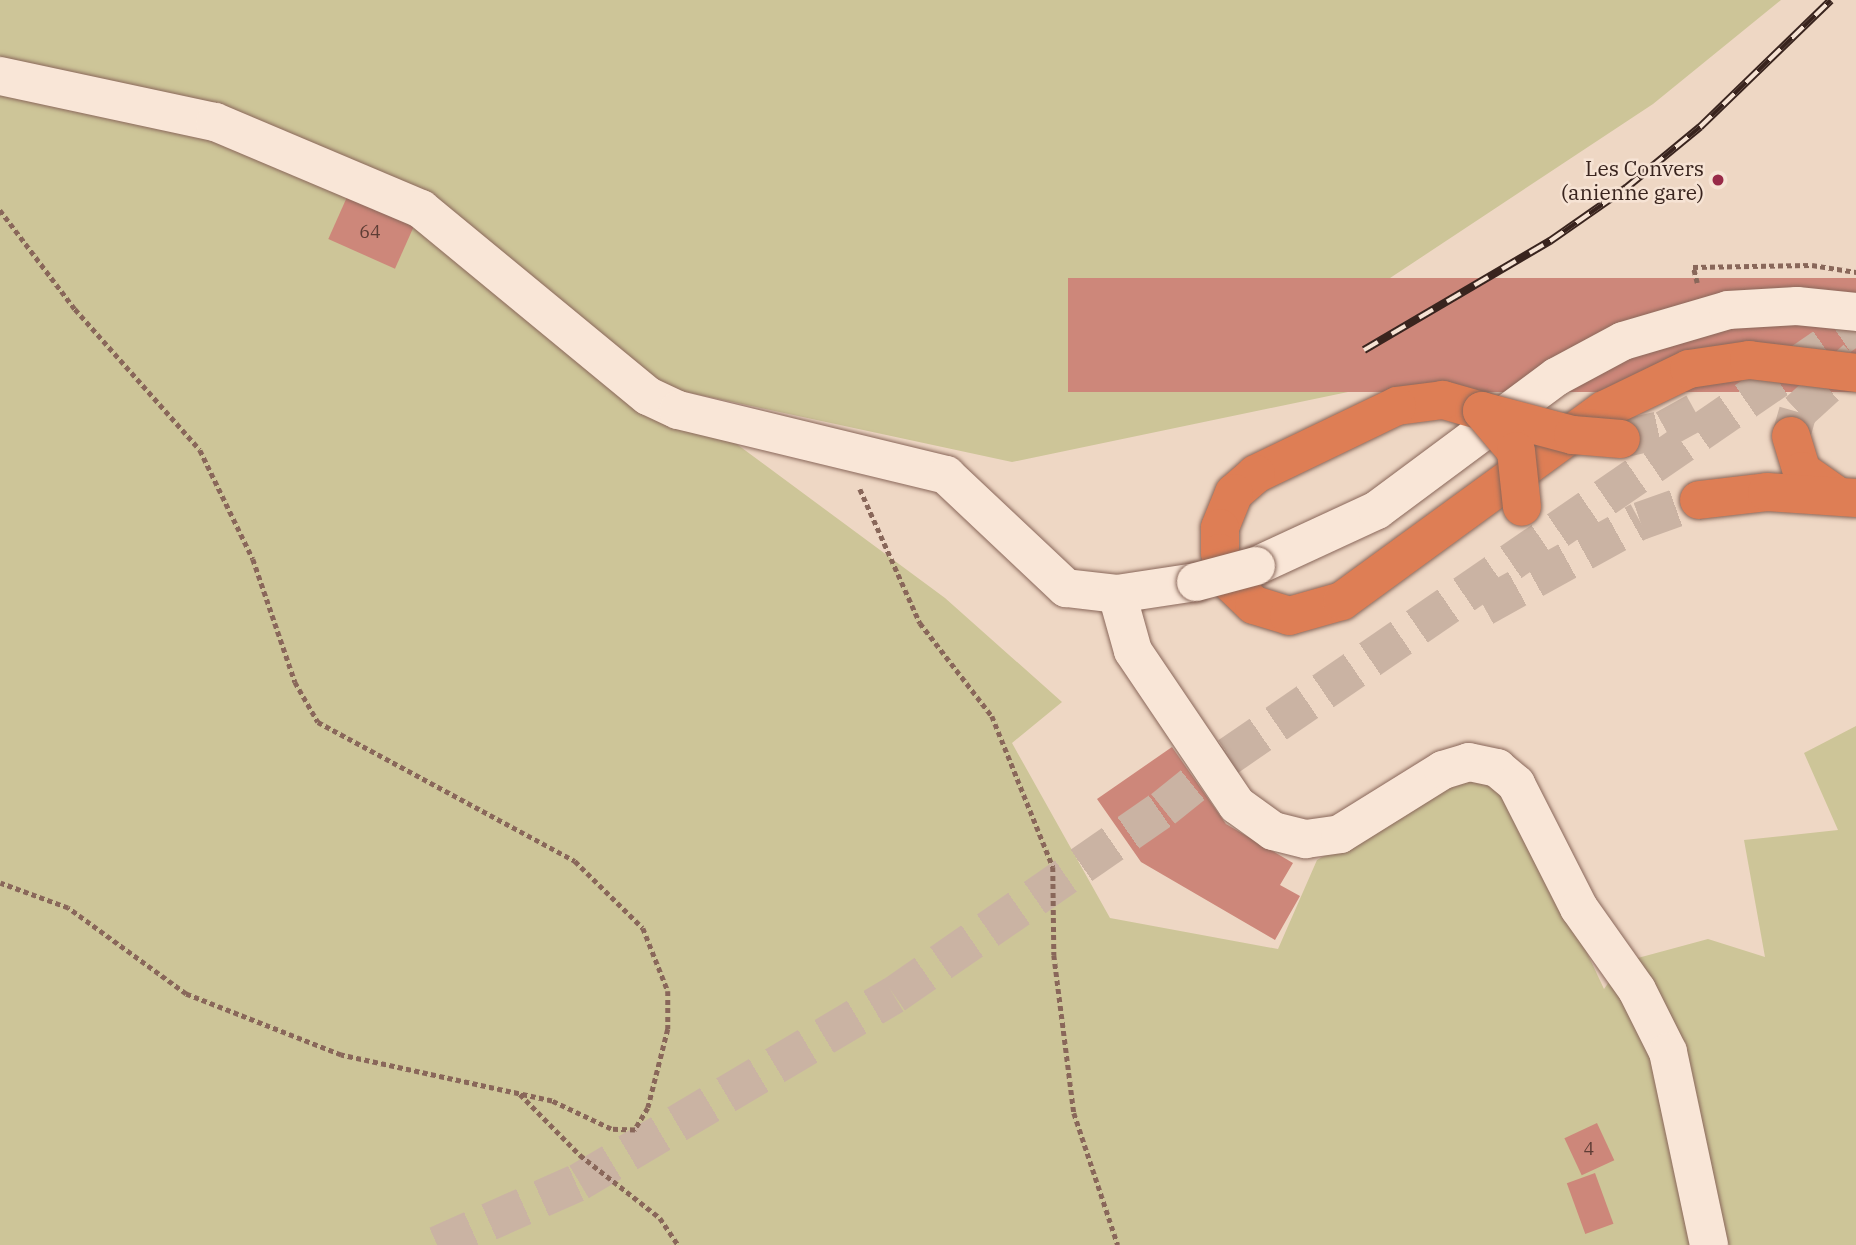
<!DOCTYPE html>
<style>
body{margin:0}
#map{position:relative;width:1856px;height:1245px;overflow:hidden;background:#eed7c4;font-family:"IBM Plex Serif",serif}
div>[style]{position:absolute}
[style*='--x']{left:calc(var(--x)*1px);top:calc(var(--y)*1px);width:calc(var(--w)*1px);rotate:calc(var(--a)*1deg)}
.green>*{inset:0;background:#cdc598}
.building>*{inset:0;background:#cd877a;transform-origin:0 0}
.highway-tunnel>*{height:38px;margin-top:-19px;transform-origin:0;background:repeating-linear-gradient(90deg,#cab3a3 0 38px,transparent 0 57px)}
.path>*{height:4.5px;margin-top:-2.25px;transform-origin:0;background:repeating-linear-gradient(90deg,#89675a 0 5px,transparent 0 8.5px)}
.roads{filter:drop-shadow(0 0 2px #89675a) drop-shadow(0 0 2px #89675a)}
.minor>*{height:38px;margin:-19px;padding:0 19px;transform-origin:19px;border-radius:19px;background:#f9e6d7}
.highway>*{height:38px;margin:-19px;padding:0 19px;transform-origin:19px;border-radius:19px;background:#de7e55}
.rail>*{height:8px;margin-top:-4px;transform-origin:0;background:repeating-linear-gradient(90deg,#f6e3d4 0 16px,#39241e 0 32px);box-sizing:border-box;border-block:2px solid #39241e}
.bridges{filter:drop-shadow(0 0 2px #89675a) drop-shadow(0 0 2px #89675a)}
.minor-bridge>*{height:38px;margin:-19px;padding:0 19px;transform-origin:19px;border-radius:19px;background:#f9e6d7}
.highway-bridge>*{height:38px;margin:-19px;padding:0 19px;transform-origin:19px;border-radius:19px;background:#de7e55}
.dots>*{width:19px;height:19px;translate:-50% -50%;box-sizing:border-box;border:4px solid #f6e3d4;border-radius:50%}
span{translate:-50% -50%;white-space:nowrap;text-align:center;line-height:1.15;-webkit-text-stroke:5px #f6e3d4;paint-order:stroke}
.number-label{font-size:18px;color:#5e3d35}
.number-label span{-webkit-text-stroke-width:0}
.poi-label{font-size:21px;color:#39241e}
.right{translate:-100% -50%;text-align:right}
</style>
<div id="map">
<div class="green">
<div style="clip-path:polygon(0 0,1781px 0,1653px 104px,1313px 329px,1348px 392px,1012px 462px,658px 386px,945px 598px,1062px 702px,1012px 743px,1110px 918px,1278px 949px,1317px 860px,1462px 777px,1499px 783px,1526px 822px,1604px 989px,1623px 962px,1708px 939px,1765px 957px,1744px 840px,1838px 830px,1804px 753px,1856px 726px,1856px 1245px,0 1245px)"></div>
</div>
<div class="building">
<div style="left:1720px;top:171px;width:11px;height:14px;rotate:52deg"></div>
<div style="left:347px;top:197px;width:73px;height:46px;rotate:24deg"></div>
<div style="left:1856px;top:278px;width:114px;height:788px;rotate:90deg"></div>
<div style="clip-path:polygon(1172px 747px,1226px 824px,1293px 863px,1280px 885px,1300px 896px,1275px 940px,1141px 862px,1097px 799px)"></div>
<div style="left:1597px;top:1123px;width:41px;height:36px;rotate:65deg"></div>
<div style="left:1595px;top:1173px;width:54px;height:30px;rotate:70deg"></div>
</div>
<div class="highway-tunnel">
<div style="--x:1791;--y:436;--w:25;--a:-74"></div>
<div style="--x:1798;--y:412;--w:79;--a:-42.4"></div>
<div style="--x:1621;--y:439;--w:45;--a:-12.8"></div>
<div style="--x:1665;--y:429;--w:35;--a:-29"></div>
<div style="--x:1484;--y:607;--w:178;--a:-28.9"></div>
<div style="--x:1640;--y:521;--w:63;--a:-19.6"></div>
<div style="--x:437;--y:1245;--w:155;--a:-23.9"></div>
<div style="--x:579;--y:1182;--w:366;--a:-30.7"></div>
<div style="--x:894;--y:995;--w:327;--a:-34.7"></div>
<div style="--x:1163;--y:809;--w:85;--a:-38.8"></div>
<div style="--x:1229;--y:756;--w:761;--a:-34.5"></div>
</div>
<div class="path">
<div style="--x:0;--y:210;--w:124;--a:52.9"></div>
<div style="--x:75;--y:309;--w:188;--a:48.4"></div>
<div style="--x:200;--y:450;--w:121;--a:64.1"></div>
<div style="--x:253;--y:559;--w:130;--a:71.1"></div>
<div style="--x:295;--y:682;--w:46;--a:60.1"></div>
<div style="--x:318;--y:722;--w:292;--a:28.4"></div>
<div style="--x:575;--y:861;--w:95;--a:44.6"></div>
<div style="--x:643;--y:928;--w:68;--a:68.4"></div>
<div style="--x:668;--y:991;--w:38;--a:90"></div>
<div style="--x:668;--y:1029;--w:81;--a:104.2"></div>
<div style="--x:648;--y:1108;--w:26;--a:121"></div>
<div style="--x:635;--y:1130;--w:24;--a:-178"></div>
<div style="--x:611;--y:1129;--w:65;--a:-154.6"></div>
<div style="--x:552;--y:1101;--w:216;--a:-167.7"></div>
<div style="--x:341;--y:1055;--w:167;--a:-158.5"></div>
<div style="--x:186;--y:994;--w:146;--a:-143.9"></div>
<div style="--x:68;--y:908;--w:72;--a:-159.8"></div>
<div style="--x:1697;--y:283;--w:16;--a:-104"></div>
<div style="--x:1693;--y:267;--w:119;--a:-1"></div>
<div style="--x:1812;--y:265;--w:45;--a:9"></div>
<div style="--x:860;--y:489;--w:147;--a:65.9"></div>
<div style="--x:920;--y:623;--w:118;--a:52.3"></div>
<div style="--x:992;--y:716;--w:163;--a:68"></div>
<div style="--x:1053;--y:867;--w:88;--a:89.3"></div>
<div style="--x:1054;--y:955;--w:159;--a:82.8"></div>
<div style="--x:1074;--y:1113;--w:139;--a:71.6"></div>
<div style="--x:520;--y:1094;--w:86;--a:45.5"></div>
<div style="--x:580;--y:1155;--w:102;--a:38.2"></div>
<div style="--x:660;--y:1218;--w:32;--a:56"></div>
</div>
<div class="roads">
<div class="minor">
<div style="--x:0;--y:76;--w:220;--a:12.1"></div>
<div style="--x:215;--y:122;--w:224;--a:22.9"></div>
<div style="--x:421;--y:209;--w:294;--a:39.5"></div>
<div style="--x:648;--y:396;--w:33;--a:25"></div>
<div style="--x:678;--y:410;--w:276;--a:13.6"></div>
<div style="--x:946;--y:475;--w:165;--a:43.3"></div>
<div style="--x:1066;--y:588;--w:51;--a:6.7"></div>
<div style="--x:1117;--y:594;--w:80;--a:-8.6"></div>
<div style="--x:1256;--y:566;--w:133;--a:-24.8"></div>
<div style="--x:1377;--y:510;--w:223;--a:-36.6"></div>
<div style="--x:1556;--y:377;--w:76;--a:-28.2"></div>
<div style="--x:1623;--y:341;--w:109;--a:-16.4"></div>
<div style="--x:1728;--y:310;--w:69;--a:-3.3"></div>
<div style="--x:1797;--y:306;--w:59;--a:5.8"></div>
<div style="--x:1117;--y:594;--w:59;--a:74.3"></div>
<div style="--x:1133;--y:651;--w:186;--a:56"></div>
<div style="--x:1237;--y:805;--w:44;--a:35.8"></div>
<div style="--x:1273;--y:831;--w:34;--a:14"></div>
<div style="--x:1306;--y:839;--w:34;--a:-8"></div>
<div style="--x:1340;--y:834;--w:121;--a:-31.9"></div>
<div style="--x:1443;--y:770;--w:27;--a:-17"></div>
<div style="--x:1469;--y:762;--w:29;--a:12"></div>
<div style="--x:1497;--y:768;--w:25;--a:40"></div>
<div style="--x:1516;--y:784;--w:139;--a:63.1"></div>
<div style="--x:1579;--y:908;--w:100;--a:54.7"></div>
<div style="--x:1637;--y:990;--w:69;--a:63.4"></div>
<div style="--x:1668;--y:1052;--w:197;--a:78"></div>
</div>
<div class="highway">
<div style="--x:1482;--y:411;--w:41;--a:-164.2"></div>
<div style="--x:1443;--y:400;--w:46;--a:172.6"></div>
<div style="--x:1397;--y:406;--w:157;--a:154.3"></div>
<div style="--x:1256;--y:474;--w:29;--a:139"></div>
<div style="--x:1234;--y:493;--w:38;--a:112"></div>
<div style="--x:1220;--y:528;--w:25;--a:90"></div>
<div style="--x:1220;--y:553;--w:33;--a:69"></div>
<div style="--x:1232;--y:584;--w:30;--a:44"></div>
<div style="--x:1254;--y:605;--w:37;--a:17"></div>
<div style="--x:1289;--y:616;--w:55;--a:-15.8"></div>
<div style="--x:1342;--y:601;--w:324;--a:-36.1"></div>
<div style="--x:1604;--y:410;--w:94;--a:-25.8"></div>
<div style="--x:1689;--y:369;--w:61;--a:-8.5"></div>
<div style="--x:1749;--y:360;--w:108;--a:6.9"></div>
<div style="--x:1791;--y:436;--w:37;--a:73"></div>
<div style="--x:1802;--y:471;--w:38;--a:35"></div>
<div style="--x:1699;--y:500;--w:68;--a:-6.7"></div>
<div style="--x:1767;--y:492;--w:89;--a:3.9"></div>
</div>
</div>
<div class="rail">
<div style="--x:1364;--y:350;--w:216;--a:-30.4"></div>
<div style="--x:1550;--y:241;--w:93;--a:-34.9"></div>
<div style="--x:1626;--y:188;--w:96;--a:-39.5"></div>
<div style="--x:1700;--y:127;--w:182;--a:-44.1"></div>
</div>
<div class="bridges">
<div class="minor-bridge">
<div style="--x:1196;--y:582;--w:62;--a:-14.9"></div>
</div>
<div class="highway-bridge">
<div style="--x:1482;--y:411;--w:94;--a:14.8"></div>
<div style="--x:1573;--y:435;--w:48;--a:4.8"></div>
<div style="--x:1482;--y:411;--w:52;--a:49.6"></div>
<div style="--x:1516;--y:451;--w:56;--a:83.9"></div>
</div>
</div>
<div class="dots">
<div style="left:1718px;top:180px;background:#982a48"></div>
</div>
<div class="number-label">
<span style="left:370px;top:232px">64</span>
<span style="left:1589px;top:1149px">4</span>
</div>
<div class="poi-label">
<span class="right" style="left:1704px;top:180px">Les Convers<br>(anienne gare)</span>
</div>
</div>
